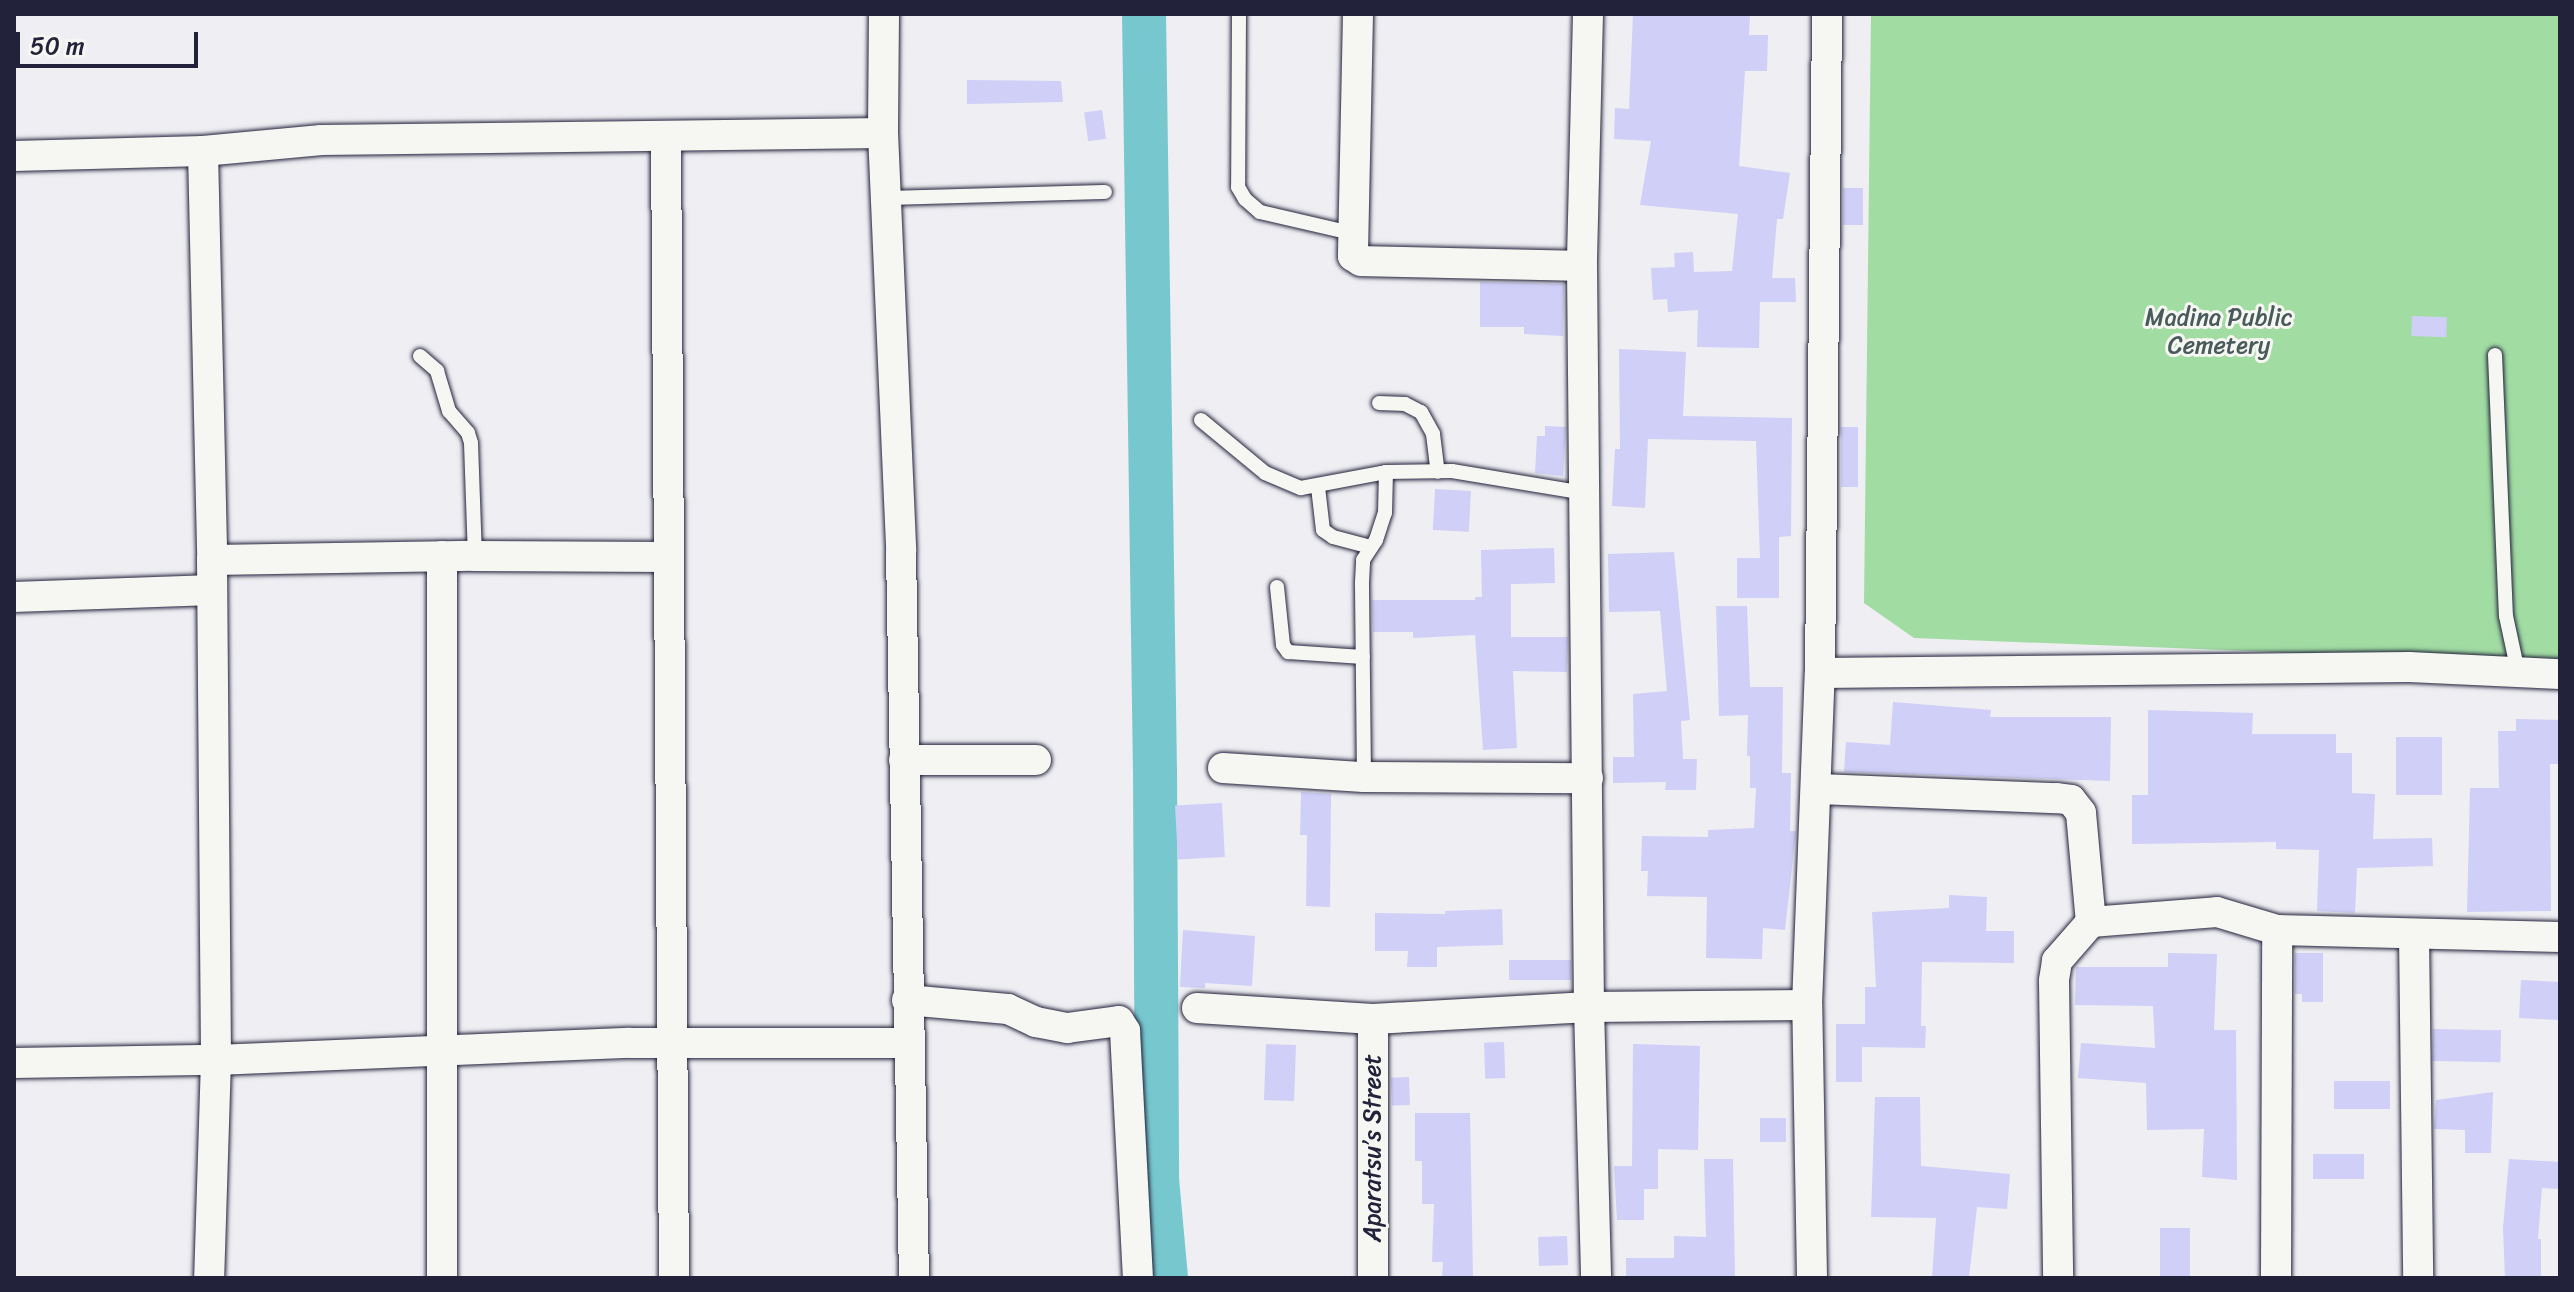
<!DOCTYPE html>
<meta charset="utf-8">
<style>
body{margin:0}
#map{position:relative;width:2574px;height:1292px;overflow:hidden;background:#eeeef3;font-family:Sriracha,sans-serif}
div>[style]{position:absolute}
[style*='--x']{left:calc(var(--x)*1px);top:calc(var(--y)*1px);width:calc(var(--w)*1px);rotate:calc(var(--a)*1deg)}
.green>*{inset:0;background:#a1dca3}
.river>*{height:44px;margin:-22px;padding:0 22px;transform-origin:22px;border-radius:22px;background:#77c8ce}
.building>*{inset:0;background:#cfcff8;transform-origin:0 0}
.roads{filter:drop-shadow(0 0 2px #22223b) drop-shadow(0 0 2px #22223b)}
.service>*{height:14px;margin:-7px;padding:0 7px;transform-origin:7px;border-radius:7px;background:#f6f6f2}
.minor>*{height:30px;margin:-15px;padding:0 15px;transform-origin:15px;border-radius:15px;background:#f6f6f2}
span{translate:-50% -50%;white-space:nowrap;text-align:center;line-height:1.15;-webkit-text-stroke:6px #f6f6f2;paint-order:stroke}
.park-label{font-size:24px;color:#485a5a}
.street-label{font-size:24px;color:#22223b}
.frame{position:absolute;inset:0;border:16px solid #22223b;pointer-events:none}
.scale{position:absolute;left:16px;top:32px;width:182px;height:36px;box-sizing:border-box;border:4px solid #22223b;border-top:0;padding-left:10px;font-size:24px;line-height:28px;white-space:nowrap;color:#22223b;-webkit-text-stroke:6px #f6f6f2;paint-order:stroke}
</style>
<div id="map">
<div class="green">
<div style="clip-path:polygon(1871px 14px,2560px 14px,2560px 663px,1914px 638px,1864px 603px)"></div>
</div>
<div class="river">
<div style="--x:1144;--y:14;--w:758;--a:89.17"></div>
<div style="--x:1155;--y:772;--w:407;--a:89.7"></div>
<div style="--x:1157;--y:1179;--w:99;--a:84.8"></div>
</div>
<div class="building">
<div style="clip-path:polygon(1633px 14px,1750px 14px,1749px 35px,1768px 35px,1767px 71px,1745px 71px,1739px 166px,1790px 173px,1783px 219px,1777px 219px,1772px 278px,1795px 278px,1796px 302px,1760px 302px,1759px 348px,1697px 347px,1698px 310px,1668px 312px,1667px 299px,1653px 300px,1651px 268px,1675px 267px,1674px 253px,1693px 252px,1694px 272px,1732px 271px,1738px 214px,1640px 205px,1651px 141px,1614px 139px,1615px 108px,1629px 109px)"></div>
<div style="clip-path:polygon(967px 80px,1061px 81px,1063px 102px,967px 104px)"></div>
<div style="left:1102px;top:110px;width:29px;height:18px;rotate:82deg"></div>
<div style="left:1863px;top:188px;width:37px;height:20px;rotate:90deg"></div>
<div style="clip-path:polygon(1480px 282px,1564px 284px,1563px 336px,1524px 334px,1524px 327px,1480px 327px)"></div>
<div style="left:2412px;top:316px;width:35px;height:20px;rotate:2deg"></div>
<div style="clip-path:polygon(1619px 349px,1686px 352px,1683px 416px,1792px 418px,1791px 536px,1779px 537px,1779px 598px,1737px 598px,1737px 558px,1760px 558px,1756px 441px,1648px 439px,1645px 508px,1612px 506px,1615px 449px,1620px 449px)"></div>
<div style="clip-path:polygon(1545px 426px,1566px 427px,1563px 476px,1535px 473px,1537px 436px,1545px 436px)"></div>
<div style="left:1841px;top:427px;width:17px;height:60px"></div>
<div style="left:1435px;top:489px;width:36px;height:41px;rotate:3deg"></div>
<div style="clip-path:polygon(1554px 548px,1555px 583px,1511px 584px,1511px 637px,1568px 637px,1567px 672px,1513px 671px,1517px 748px,1483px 750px,1475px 635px,1413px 638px,1413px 632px,1373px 632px,1372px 600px,1475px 600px,1475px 597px,1482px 597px,1481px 550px)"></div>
<div style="clip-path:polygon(1674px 552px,1690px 720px,1681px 721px,1683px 759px,1697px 759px,1696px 790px,1665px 790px,1666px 782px,1613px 783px,1613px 757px,1634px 757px,1633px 694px,1667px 691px,1660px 611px,1609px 612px,1608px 554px)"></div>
<div style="clip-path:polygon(1716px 606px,1747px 606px,1750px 687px,1783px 687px,1782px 773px,1791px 773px,1790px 831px,1796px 831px,1785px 930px,1763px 928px,1762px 959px,1706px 958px,1707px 897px,1647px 896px,1648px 871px,1641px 871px,1642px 836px,1708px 837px,1708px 830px,1754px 828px,1756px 788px,1750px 788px,1750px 756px,1747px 756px,1748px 715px,1719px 716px)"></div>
<div style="clip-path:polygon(1893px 702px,1991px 710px,1990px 717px,2111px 717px,2110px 781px,1844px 772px,1846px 742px,1890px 745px)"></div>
<div style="clip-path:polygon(2148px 710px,2253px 713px,2252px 734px,2336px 734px,2336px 753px,2352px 753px,2352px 793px,2375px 794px,2373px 839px,2432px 838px,2433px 866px,2357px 868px,2355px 913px,2317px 911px,2319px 850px,2276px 849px,2276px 842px,2132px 844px,2132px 795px,2148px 795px)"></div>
<div style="clip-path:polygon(2516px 719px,2560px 720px,2560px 764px,2550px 764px,2551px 911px,2467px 912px,2470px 788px,2499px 788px,2498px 731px,2516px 731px)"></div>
<div style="left:2396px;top:737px;width:46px;height:58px"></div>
<div style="clip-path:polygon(1301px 792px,1331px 794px,1330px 907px,1306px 906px,1307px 835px,1300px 835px)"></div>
<div style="left:1222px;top:803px;width:54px;height:47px;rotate:87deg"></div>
<div style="clip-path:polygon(1949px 895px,1987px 897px,1986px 931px,2014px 931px,2014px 963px,1922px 962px,1921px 1026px,1926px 1026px,1925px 1048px,1862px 1047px,1862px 1082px,1836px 1082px,1836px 1024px,1865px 1024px,1865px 987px,1876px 987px,1872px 912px,1949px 908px)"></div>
<div style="clip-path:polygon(1502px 909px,1503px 945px,1437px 947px,1437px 967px,1407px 967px,1408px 951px,1375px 951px,1375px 913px,1445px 914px,1445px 911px)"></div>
<div style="clip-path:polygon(1183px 930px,1255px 936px,1252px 986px,1205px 983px,1205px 988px,1180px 987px)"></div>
<div style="clip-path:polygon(2168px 953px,2217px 954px,2214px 1030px,2236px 1030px,2237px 1180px,2202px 1177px,2204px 1129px,2147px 1130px,2146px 1083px,2078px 1078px,2081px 1043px,2155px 1048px,2153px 1006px,2075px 1005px,2076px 967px,2168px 967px)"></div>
<div style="clip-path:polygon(2295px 953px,2323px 953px,2323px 1002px,2302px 1002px,2302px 994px,2295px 994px)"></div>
<div style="left:1509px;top:960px;width:62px;height:20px"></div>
<div style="left:2521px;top:980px;width:39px;height:38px;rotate:3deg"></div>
<div style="left:2433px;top:1029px;width:68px;height:32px;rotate:1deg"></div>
<div style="left:1504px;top:1042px;width:36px;height:20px;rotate:88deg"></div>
<div style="left:1266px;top:1044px;width:30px;height:56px;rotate:2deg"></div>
<div style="clip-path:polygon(1633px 1044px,1700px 1046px,1698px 1150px,1658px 1149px,1658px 1189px,1644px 1189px,1644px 1220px,1617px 1220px,1614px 1166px,1632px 1166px)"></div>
<div style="left:1409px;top:1077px;width:28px;height:18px;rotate:88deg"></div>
<div style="left:2334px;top:1081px;width:56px;height:28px"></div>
<div style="clip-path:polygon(2493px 1092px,2491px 1153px,2465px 1153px,2465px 1130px,2434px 1129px,2436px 1100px)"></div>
<div style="clip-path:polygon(1875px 1097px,1920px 1097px,1921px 1166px,2010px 1174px,2007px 1209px,1977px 1207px,1969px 1278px,1932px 1278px,1936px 1218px,1871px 1217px)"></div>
<div style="clip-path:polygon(1415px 1113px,1470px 1113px,1473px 1278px,1442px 1278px,1443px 1262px,1432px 1262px,1434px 1204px,1422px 1204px,1422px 1161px,1415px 1161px)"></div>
<div style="left:1760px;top:1118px;width:26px;height:24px"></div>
<div style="left:2313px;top:1154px;width:51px;height:25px"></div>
<div style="clip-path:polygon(1704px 1159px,1733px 1159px,1735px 1278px,1626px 1278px,1626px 1258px,1674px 1258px,1674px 1236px,1706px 1237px)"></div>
<div style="clip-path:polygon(2509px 1159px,2560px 1162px,2560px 1189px,2542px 1188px,2538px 1239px,2541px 1239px,2541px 1278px,2505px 1278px,2503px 1228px)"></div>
<div style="left:2160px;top:1228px;width:30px;height:50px"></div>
<div style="left:1567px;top:1236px;width:29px;height:29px;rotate:88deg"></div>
</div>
<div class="roads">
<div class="service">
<div style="--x:1239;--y:14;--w:173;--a:90.3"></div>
<div style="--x:1238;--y:187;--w:14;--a:60"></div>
<div style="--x:1245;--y:199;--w:20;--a:41"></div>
<div style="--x:1260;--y:212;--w:93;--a:13"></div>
<div style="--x:886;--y:198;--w:219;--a:-1.6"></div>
<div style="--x:2495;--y:355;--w:261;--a:87.6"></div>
<div style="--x:2506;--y:616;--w:57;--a:77.9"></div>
<div style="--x:420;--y:356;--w:23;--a:41"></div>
<div style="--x:437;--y:371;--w:42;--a:73.3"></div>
<div style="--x:449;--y:411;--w:29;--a:49"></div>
<div style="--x:468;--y:433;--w:10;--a:73"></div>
<div style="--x:471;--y:443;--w:113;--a:88"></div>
<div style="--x:1379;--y:403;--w:26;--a:2"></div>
<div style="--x:1405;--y:404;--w:18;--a:27"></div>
<div style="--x:1421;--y:412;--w:25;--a:61"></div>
<div style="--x:1433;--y:434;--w:38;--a:83"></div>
<div style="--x:1201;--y:420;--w:83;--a:39.6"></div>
<div style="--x:1265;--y:473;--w:39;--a:23"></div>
<div style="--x:1301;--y:488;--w:86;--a:-10.7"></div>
<div style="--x:1386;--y:472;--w:66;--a:-0.9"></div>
<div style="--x:1452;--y:471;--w:135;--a:9.4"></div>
<div style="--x:1318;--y:487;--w:43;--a:83.4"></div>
<div style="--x:1323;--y:530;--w:12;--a:35"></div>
<div style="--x:1333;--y:537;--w:39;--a:15"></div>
<div style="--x:1277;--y:587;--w:58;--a:84.1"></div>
<div style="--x:1283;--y:645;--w:9;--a:54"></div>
<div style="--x:1288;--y:652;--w:75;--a:3.8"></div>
<div style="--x:1364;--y:777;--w:195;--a:-90.6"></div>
<div style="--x:1362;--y:582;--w:22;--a:-87"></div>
<div style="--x:1363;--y:560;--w:24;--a:-57"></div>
<div style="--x:1376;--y:540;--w:28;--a:-72"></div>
<div style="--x:1385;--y:513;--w:41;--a:-88.6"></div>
</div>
<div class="minor">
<div style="--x:884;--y:14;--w:119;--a:90.5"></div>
<div style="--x:883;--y:133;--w:418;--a:87.5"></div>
<div style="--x:901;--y:551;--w:727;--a:88.98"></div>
<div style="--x:1358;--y:14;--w:242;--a:91.2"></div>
<div style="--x:1353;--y:256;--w:9;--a:32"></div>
<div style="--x:1361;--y:261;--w:221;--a:1.3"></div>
<div style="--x:1588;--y:14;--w:252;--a:91.4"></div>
<div style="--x:1582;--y:266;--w:741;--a:89.46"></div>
<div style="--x:1589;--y:1007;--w:271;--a:88.5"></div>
<div style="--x:666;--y:137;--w:1141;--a:89.6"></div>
<div style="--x:203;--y:151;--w:409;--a:88.7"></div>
<div style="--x:212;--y:560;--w:500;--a:89.54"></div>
<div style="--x:216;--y:1060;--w:218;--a:91.8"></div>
<div style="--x:14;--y:156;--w:189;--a:-1.5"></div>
<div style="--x:203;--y:151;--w:119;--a:-5.3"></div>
<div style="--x:321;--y:140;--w:562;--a:-0.71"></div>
<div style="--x:442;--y:556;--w:722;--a:90"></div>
<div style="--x:212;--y:560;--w:263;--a:-0.9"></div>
<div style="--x:475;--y:556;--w:193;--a:0.3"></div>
<div style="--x:14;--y:597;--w:198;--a:-2"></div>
<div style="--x:1820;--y:673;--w:589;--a:-0.58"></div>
<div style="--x:2409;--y:667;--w:151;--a:2.7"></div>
<div style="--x:904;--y:760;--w:132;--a:0"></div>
<div style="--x:1223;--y:768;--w:141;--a:3.7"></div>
<div style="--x:1364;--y:777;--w:224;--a:0.3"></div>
<div style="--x:1818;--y:789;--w:239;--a:2.2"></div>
<div style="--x:2057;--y:798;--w:14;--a:8"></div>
<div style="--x:2071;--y:800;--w:16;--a:52"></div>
<div style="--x:2081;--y:813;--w:109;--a:84.8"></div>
<div style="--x:2091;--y:922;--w:52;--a:131.1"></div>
<div style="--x:2057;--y:961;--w:20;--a:99"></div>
<div style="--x:2054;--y:981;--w:297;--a:89.2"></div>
<div style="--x:2091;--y:922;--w:126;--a:-4.5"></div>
<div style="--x:2217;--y:912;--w:63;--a:16.7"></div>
<div style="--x:2277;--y:930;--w:283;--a:1.4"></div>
<div style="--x:2414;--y:934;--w:344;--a:89.3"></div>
<div style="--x:907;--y:1000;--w:101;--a:5.1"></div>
<div style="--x:1008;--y:1009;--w:31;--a:25"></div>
<div style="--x:1036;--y:1022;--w:32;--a:11"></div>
<div style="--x:1067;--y:1028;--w:52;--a:-7.7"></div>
<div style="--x:1119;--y:1021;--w:12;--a:59"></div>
<div style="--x:1125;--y:1031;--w:247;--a:87"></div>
<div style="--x:1197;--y:1008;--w:176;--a:3.6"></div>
<div style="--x:1373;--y:1019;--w:216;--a:-3.2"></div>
<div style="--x:1589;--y:1007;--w:218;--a:-0.5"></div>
<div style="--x:14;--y:1063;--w:202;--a:-0.9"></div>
<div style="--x:216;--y:1060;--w:414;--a:-2.4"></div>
<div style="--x:630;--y:1043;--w:278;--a:0"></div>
<div style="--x:1373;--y:1278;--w:259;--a:-90"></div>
<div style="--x:1812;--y:1278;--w:273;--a:-91"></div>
<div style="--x:1807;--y:1005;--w:332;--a:-87.8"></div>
<div style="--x:1820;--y:673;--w:659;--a:-89.39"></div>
<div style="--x:2276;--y:1278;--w:348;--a:-89.8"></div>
</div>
</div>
<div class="park-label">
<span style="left:2219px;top:332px">Madina Public<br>Cemetery</span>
</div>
<div class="street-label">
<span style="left:1373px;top:1148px;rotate:-90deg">Aparatsu’s Street</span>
</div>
<div class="frame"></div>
<div class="scale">50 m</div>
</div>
